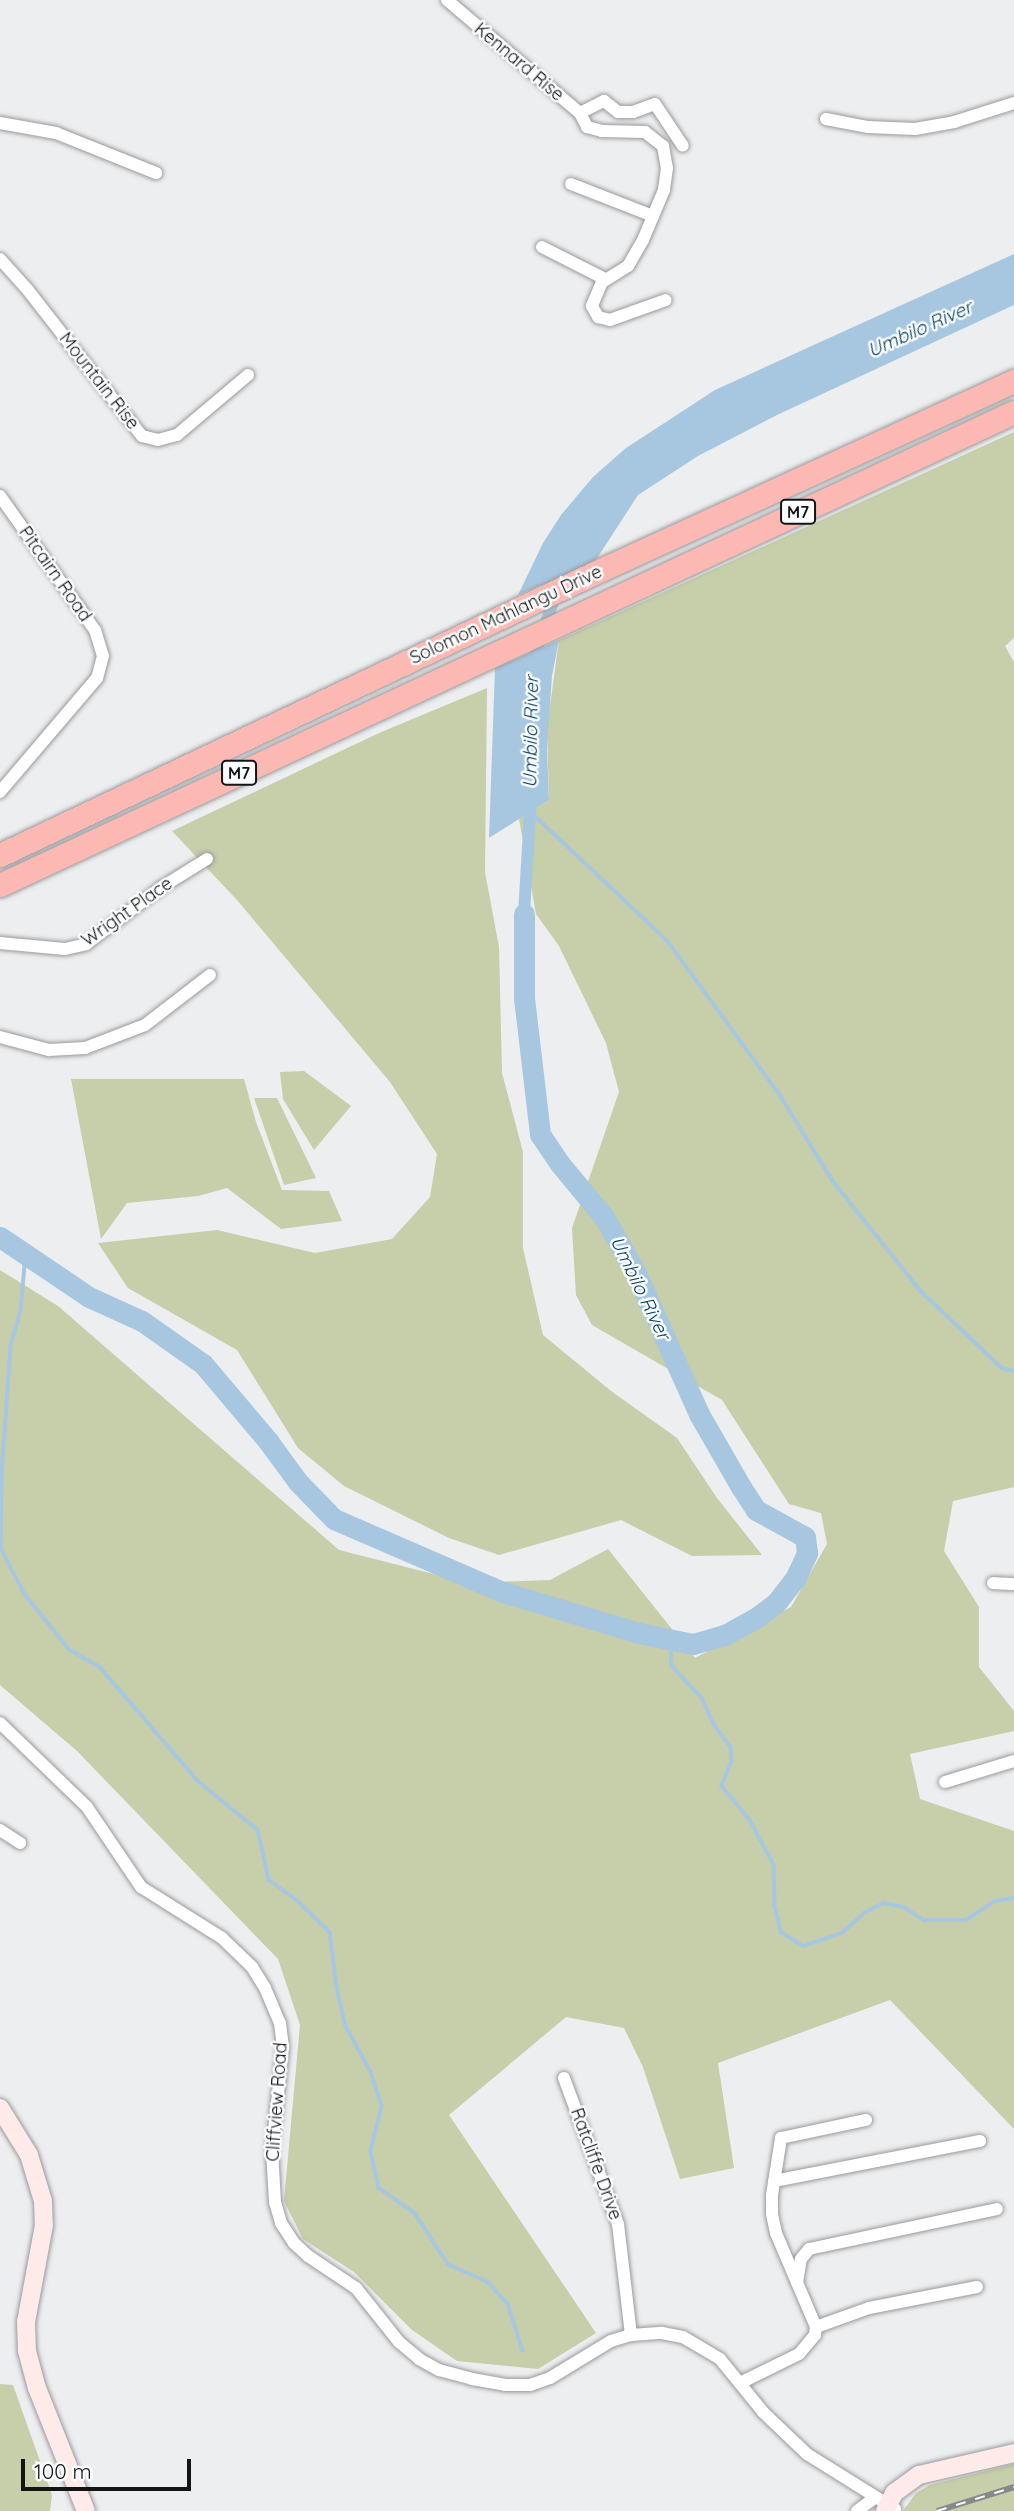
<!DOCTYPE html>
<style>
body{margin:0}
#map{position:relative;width:1014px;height:2511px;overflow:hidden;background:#edeef0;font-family:Quicksand,sans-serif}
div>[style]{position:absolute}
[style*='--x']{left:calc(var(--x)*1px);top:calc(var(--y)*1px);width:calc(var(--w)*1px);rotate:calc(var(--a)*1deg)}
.green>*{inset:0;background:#c6ceaa}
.water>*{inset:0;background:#a7c7e1}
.stream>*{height:3.5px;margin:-1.75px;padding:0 1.75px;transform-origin:1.75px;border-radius:1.75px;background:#a7c7e1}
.canal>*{height:12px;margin:-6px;padding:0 6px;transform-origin:6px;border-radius:6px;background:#a7c7e1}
.river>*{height:21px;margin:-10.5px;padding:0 10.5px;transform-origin:10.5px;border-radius:10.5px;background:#a7c7e1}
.roads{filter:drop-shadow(0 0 2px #999a9c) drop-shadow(0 0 2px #999a9c)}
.street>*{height:12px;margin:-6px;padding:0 6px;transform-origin:6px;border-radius:6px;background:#fff}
.secondary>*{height:18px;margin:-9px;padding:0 9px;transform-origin:9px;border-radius:9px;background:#feeae8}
.highway>*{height:23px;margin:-11.5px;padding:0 11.5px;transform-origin:11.5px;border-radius:11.5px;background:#fcb9b3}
.rail>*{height:6px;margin-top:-3px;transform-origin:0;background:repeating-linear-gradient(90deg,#fafcfd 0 10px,#878889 0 20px);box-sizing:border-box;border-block:2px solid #878889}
span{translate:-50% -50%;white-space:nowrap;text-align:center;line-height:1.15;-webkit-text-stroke:5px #fafcfd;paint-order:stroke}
.shield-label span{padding:2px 5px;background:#fafcfd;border:2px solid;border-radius:5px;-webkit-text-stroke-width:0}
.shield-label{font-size:16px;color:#131414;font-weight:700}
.street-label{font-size:18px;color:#131414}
.water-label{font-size:19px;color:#013b5d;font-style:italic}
.scale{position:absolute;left:21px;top:2459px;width:170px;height:32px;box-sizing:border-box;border:4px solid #131414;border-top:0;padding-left:9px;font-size:21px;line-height:24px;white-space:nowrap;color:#131414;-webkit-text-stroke:5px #fafcfd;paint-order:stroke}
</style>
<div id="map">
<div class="green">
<div style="clip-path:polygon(1014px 432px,1014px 638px,1005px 646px,1014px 662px,1014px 1487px,953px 1501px,944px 1551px,979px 1607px,979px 1667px,1014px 1711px,1014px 1731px,910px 1754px,920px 1799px,1014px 1831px,1014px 2129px,890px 2000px,718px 2063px,734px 2168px,680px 2179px,643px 2067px,624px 2028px,566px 2017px,449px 2115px,596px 2333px,538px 2369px,457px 2361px,412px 2330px,354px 2272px,303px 2239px,284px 2201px,300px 2025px,278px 1959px,77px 1751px,0 1685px,0 1270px,58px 1306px,339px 1550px,469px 1583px,550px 1580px,608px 1549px,695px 1658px,791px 1607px,827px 1544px,821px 1513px,789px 1504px,722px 1400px,592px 1325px,576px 1295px,572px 1228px,619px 1092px,606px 1043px,559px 946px,536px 914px,519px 819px,549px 800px,547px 728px,559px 640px)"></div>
<div style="clip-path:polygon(487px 688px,485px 872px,499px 947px,502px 1073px,523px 1152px,523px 1248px,543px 1335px,611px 1391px,677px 1438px,717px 1498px,762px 1555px,692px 1556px,621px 1520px,499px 1555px,449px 1538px,344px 1486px,298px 1448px,237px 1350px,128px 1288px,98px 1243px,217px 1230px,315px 1253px,392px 1239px,430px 1197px,437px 1154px,390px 1082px,237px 900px,172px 831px,379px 733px)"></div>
<div style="clip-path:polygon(304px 1071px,351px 1106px,314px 1150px,283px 1099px,280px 1072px)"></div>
<div style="clip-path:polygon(71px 1079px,244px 1079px,256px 1122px,282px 1190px,329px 1191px,342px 1221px,281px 1229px,227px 1188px,198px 1196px,127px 1203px,101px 1239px)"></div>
<div style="clip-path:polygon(254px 1098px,277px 1098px,316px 1178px,284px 1185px)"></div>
<div style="clip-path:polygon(0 2384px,13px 2385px,52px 2495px,50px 2511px,0 2511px)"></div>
<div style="clip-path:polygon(1014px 2464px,1014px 2511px,903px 2511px,916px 2493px,930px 2485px)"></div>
</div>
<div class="water">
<div style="clip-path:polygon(1014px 254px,1014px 305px,777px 415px,698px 456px,638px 495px,594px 563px,518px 595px,543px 543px,561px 515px,593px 477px,626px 448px,715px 390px)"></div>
<div style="clip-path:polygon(559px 640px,552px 676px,547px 749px,549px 800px,489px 838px,495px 668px)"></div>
</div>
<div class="stream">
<div style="--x:532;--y:813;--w:185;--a:43.3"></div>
<div style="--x:667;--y:940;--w:192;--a:53.9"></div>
<div style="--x:780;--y:1095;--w:101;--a:58.4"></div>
<div style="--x:833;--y:1181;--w:139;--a:51.4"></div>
<div style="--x:920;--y:1290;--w:113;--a:43.6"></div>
<div style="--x:1002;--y:1368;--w:12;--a:14"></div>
<div style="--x:26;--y:1254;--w:57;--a:95"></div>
<div style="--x:21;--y:1311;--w:37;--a:106"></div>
<div style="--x:11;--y:1347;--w:130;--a:94"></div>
<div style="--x:2;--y:1477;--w:71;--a:90.8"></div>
<div style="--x:1;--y:1548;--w:51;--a:62.9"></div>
<div style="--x:24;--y:1593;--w:72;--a:51.2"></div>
<div style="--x:69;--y:1649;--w:36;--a:30"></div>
<div style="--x:100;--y:1667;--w:150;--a:49.3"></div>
<div style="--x:198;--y:1781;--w:77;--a:39.2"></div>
<div style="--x:258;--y:1830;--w:51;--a:77.6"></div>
<div style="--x:269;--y:1880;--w:37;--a:36"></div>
<div style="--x:299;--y:1902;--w:43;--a:44.1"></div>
<div style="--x:330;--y:1932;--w:56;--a:82.9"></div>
<div style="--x:337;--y:1988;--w:39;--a:77"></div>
<div style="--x:346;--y:2026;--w:52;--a:61.5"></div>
<div style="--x:371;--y:2072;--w:36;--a:72"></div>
<div style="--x:382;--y:2106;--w:46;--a:103.7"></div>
<div style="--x:371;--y:2151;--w:38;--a:78"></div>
<div style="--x:379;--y:2188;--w:44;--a:34.8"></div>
<div style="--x:415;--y:2213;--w:61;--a:57.1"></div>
<div style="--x:448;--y:2264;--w:44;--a:24.2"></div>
<div style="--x:488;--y:2282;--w:30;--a:48"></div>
<div style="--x:508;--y:2304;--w:49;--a:72.3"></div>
<div style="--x:671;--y:1639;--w:27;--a:88"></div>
<div style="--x:672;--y:1666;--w:44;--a:46.8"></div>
<div style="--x:702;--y:1698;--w:31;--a:65"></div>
<div style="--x:715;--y:1726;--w:26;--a:53"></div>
<div style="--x:731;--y:1747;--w:14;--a:86"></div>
<div style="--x:732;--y:1761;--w:27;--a:112"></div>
<div style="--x:722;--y:1786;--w:44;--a:50.5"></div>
<div style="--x:750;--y:1820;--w:51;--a:61.9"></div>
<div style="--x:774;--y:1865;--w:41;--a:88.6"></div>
<div style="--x:775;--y:1906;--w:27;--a:77"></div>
<div style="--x:781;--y:1932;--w:26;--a:32"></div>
<div style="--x:803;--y:1946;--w:41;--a:-18.4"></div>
<div style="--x:842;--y:1933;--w:30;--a:-42"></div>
<div style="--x:864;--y:1913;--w:22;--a:-27"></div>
<div style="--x:884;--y:1903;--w:20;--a:11"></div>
<div style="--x:904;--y:1907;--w:24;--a:33"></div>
<div style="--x:924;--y:1920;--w:42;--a:0"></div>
<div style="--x:966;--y:1920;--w:35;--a:-33"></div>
<div style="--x:995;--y:1901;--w:19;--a:-9"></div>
</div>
<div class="canal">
<div style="--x:532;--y:665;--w:79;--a:-71.6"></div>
<div style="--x:524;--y:914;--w:118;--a:-86.6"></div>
</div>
<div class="river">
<div style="--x:0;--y:1237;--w:107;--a:34"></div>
<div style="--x:89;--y:1297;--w:58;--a:24.4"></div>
<div style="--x:142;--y:1321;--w:75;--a:35.2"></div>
<div style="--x:203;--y:1364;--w:101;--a:49.8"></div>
<div style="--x:268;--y:1441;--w:51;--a:53.8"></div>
<div style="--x:298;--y:1482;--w:52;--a:45.8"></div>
<div style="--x:334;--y:1519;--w:184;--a:23.4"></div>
<div style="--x:503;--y:1592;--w:142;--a:16.8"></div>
<div style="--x:639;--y:1633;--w:55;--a:11.5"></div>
<div style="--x:693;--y:1644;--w:33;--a:-16"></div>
<div style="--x:725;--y:1635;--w:35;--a:-29"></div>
<div style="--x:756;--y:1618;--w:25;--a:-37"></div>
<div style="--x:776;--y:1603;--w:31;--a:-52"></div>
<div style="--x:795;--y:1579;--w:29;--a:-65"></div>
<div style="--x:807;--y:1553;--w:16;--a:-97"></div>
<div style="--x:805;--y:1537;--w:56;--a:-151.1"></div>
<div style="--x:756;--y:1510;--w:27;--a:-123"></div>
<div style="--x:741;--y:1487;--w:84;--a:-119.9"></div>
<div style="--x:699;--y:1414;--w:154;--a:-114.1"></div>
<div style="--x:636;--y:1273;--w:64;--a:-119.7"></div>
<div style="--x:604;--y:1217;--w:69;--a:-129.7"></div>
<div style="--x:560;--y:1164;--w:36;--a:-124"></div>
<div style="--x:540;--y:1134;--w:137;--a:-96.7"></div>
<div style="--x:524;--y:998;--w:84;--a:-90"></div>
</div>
<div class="roads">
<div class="street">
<div style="--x:447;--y:0;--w:175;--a:40.4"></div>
<div style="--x:580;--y:113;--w:16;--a:63"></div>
<div style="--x:587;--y:127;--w:16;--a:15"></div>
<div style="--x:602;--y:131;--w:43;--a:1.3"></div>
<div style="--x:645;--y:132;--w:23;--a:38"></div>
<div style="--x:663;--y:146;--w:22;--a:80"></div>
<div style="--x:667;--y:168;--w:22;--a:98"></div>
<div style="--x:664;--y:190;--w:54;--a:112.8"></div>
<div style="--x:643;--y:240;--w:30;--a:120"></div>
<div style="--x:628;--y:266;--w:31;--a:148"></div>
<div style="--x:602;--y:282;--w:26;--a:113"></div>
<div style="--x:592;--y:306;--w:13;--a:61"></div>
<div style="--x:598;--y:317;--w:12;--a:14"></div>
<div style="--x:610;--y:320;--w:59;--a:-19.7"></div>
<div style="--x:580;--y:113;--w:27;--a:-27"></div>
<div style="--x:604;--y:101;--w:18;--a:38"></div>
<div style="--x:618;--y:112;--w:15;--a:0"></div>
<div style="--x:633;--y:112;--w:23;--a:-20"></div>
<div style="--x:655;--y:104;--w:50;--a:56.3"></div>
<div style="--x:826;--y:119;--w:43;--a:10.8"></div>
<div style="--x:868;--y:127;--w:47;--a:2.4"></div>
<div style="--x:915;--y:129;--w:40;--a:-10"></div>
<div style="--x:954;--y:122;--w:63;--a:-17.6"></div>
<div style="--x:0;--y:123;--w:57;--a:10.1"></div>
<div style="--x:56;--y:133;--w:108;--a:21.8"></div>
<div style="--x:571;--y:184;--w:88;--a:21.3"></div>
<div style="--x:542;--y:247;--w:71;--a:26.9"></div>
<div style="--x:0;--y:259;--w:40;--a:48"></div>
<div style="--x:27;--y:289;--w:187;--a:52"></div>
<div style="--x:142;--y:436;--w:16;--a:14"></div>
<div style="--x:158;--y:440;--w:20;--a:-15"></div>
<div style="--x:177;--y:435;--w:93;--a:-40.2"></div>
<div style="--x:0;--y:496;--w:164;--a:54.7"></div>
<div style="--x:95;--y:630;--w:27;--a:73"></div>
<div style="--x:103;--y:656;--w:23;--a:105"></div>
<div style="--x:97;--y:678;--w:150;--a:130.4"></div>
<div style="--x:0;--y:943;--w:65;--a:5.3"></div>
<div style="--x:65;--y:949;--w:22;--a:-13"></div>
<div style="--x:86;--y:944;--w:95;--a:-36.9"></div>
<div style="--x:162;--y:887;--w:53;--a:-31.9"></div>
<div style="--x:0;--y:1037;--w:51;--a:14.9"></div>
<div style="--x:49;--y:1050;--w:36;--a:-3"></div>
<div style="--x:85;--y:1048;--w:64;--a:-21"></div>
<div style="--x:145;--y:1025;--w:82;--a:-37.6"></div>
<div style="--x:993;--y:1583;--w:21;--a:3"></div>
<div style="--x:0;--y:1723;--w:121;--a:44"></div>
<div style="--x:87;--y:1807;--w:97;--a:56"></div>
<div style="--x:141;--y:1887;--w:96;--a:32.2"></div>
<div style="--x:222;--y:1938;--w:42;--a:44"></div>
<div style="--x:252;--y:1967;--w:25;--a:58"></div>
<div style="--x:265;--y:1988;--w:38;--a:67"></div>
<div style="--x:280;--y:2023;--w:24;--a:83"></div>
<div style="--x:283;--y:2047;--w:104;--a:96.1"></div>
<div style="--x:272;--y:2150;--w:52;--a:86.7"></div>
<div style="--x:275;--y:2202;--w:22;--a:74"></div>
<div style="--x:281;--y:2223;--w:24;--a:57"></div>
<div style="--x:294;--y:2243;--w:19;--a:43"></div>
<div style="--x:308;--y:2256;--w:58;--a:33.7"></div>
<div style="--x:356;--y:2288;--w:69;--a:51.5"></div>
<div style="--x:399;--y:2342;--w:26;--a:40"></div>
<div style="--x:419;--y:2359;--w:23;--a:29"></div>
<div style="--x:439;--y:2370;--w:34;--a:15"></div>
<div style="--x:472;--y:2379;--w:34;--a:10"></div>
<div style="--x:505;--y:2385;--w:25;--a:0"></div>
<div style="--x:530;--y:2385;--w:21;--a:-19"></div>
<div style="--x:550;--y:2378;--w:71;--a:-31.2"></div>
<div style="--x:611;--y:2341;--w:21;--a:-17"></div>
<div style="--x:631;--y:2335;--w:31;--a:-4"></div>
<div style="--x:662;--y:2333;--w:21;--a:11"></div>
<div style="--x:683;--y:2337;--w:43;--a:30.7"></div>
<div style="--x:720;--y:2359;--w:68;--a:50.9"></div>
<div style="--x:763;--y:2412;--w:61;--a:43.7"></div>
<div style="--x:807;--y:2454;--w:104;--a:32"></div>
<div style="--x:945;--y:1782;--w:72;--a:-16.9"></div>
<div style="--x:0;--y:1830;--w:24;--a:33"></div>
<div style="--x:564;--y:2078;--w:156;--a:69.7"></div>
<div style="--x:618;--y:2224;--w:112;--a:83.3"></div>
<div style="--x:774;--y:2181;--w:210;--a:-11"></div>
<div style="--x:797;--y:2283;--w:24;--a:-81"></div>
<div style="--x:801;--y:2259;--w:13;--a:-51"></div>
<div style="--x:809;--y:2249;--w:192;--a:-12"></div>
<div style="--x:816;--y:2327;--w:56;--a:-19.7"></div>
<div style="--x:869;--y:2308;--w:110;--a:-11"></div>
<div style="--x:740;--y:2383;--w:66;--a:-26.2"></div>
<div style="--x:799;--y:2354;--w:25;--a:-50"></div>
<div style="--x:815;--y:2335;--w:8;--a:-83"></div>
<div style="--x:816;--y:2327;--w:102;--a:-113.1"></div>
<div style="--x:776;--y:2233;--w:19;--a:-102"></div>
<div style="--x:772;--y:2214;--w:19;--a:-90"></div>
<div style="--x:772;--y:2195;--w:58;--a:-81"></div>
<div style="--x:781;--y:2138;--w:87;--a:-12"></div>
<div style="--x:857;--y:2511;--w:21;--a:-37"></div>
</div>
<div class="secondary">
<div style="--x:0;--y:2108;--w:55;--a:58.3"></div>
<div style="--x:29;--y:2155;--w:48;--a:73.1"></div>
<div style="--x:43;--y:2201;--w:24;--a:88"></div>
<div style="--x:44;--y:2225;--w:99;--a:100.5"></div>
<div style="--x:26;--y:2322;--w:29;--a:88"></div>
<div style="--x:27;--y:2351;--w:38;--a:75"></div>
<div style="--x:37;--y:2388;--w:132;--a:68.3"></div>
<div style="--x:885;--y:2511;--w:20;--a:-63"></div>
<div style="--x:894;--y:2493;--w:31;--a:-36"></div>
<div style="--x:919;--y:2475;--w:98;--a:-13"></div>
</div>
<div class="highway">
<div style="--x:0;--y:855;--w:655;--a:-25.39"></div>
<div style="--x:592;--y:574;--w:464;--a:-24.6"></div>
<div style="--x:0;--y:885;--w:1119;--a:-25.01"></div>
</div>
</div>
<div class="rail">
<div style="--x:937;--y:2511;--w:81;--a:-17.3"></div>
</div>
<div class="shield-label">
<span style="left:798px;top:512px">M7</span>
<span style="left:239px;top:773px">M7</span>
</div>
<div class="street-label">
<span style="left:519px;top:62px;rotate:40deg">Kennard Rise</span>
<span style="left:99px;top:381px;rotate:52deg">Mountain Rise</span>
<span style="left:55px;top:574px;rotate:55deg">Pitcairn Road</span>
<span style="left:506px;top:615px;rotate:-25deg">Solomon Mahlangu Drive</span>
<span style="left:127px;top:912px;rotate:-35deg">Wright Place</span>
<span style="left:277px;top:2102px;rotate:-86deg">Cliffview Road</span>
<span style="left:596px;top:2164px;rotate:70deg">Ratcliffe Drive</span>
</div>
<div class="water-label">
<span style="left:920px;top:329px;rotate:-24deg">Umbilo River</span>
<span style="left:531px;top:732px;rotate:-89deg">Umbilo River</span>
<span style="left:640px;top:1288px;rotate:64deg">Umbilo River</span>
</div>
<div class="scale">100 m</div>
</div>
